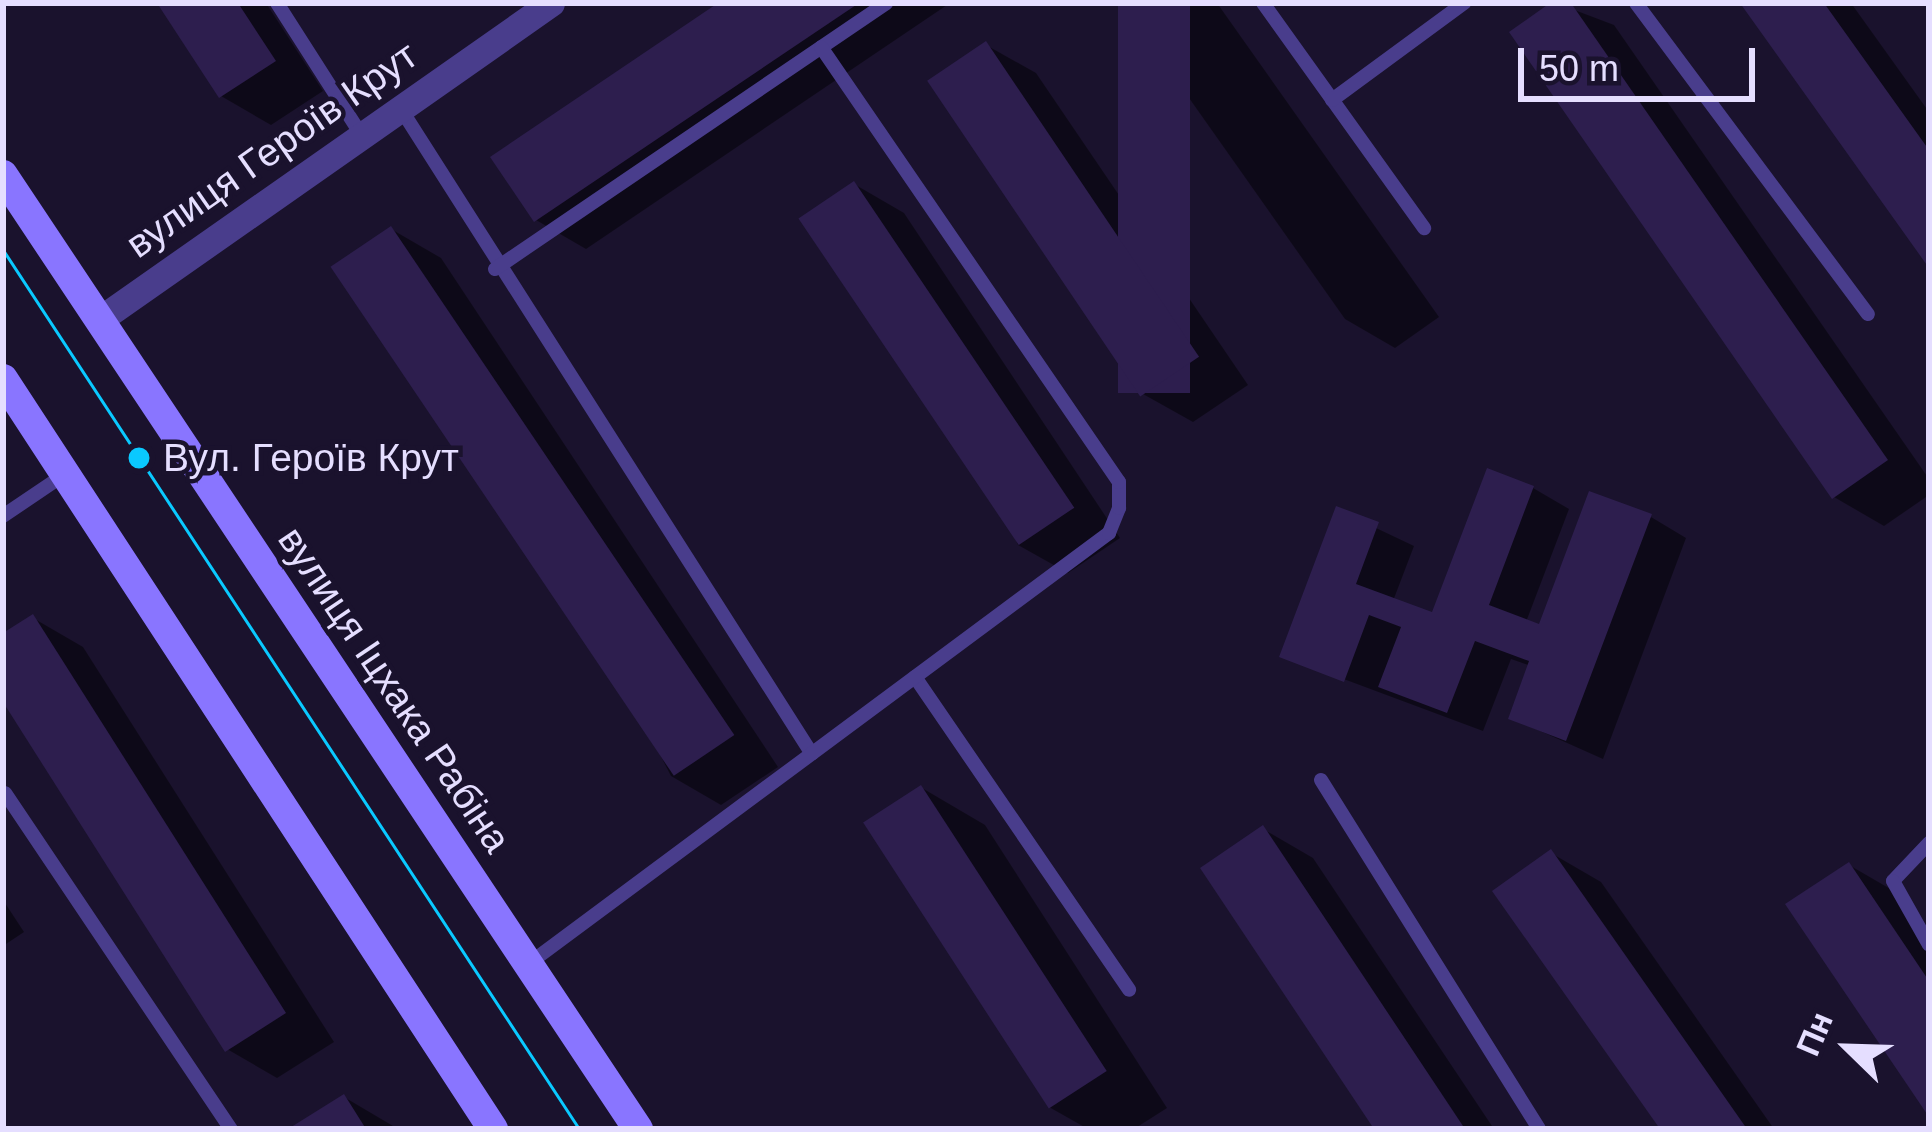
<!DOCTYPE html>
<meta charset="utf-8">
<style>
body{margin:0}
#map{position:relative;width:1932px;height:1132px;overflow:hidden;background:#1a122d;font-family:Helvetica,sans-serif}
div>[style]{position:absolute}
[style*='--x']{left:calc(var(--x)*1px);top:calc(var(--y)*1px);width:calc(var(--w)*1px);rotate:calc(var(--a)*1deg)}
.shadow>*{inset:0;background:#0007}
.building>*{inset:0;background:#2d1e4e;transform-origin:0 0}
.lane>*{height:14px;margin:-7px;padding:0 7px;transform-origin:7px;border-radius:7px;background:#493d8c}
.street>*{height:27px;margin:-13.5px;padding:0 13.5px;transform-origin:13.5px;border-radius:13.5px;background:#493d8c}
.secondary>*{height:30px;margin:-15px;padding:0 15px;transform-origin:15px;border-radius:15px;background:#8975ff}
.tram>*{height:3px;margin:-1.5px;padding:0 1.5px;transform-origin:1.5px;border-radius:1.5px;background:#0ac9ff}
.dots>*{width:33px;height:33px;translate:-50% -50%;box-sizing:border-box;border:6px solid #1a122d;border-radius:50%}
span{translate:-50% -50%;white-space:nowrap;text-align:center;line-height:1.15;-webkit-text-stroke:9px #1a122d;paint-order:stroke}
.street-label{font-size:39px;color:#e5deff}
.poi-label{font-size:39px;color:#e5deff}
.left{translate:0 -50%;text-align:left}
.frame{position:absolute;inset:0;border:6px solid #e5deff;pointer-events:none}
.north{position:absolute;left:1788px;top:988px;width:120px;height:120px;-webkit-text-stroke:9px #1a122d;paint-order:stroke;rotate:293deg;font-size:33px;font-weight:700;line-height:48px;text-align:center;color:#e5deff}
.north::after{content:'';display:block;margin:auto;width:42px;height:54px;background:#e5deff;clip-path:polygon(50% 0,100% 100%,50% 72%,0 100%)}
.scale{position:absolute;left:1518px;top:48px;width:237px;height:54px;box-sizing:border-box;border:6px solid #e5deff;border-top:0;padding-left:15px;font-size:36px;line-height:42px;white-space:nowrap;color:#e5deff;-webkit-text-stroke:9px #1a122d;paint-order:stroke}
</style>
<div id="map">
<div class="shadow">
<div style="clip-path:polygon(161px 3px,266px 3px,323px 91px,271px 125px,221px 96px)"></div>
<div style="clip-path:polygon(723px 3px,950px 3px,586px 249px,536px 220px)"></div>
<div style="clip-path:polygon(1122px 3px,1217px 3px,1439px 317px,1395px 348px,1345px 319px)"></div>
<div style="clip-path:polygon(1556px 3px,1614px 25px,1929px 479px,1929px 495px,1884px 526px,1834px 497px)"></div>
<div style="clip-path:polygon(1744px 3px,1851px 3px,1929px 112px,1929px 262px)"></div>
<div style="clip-path:polygon(986px 45px,1036px 73px,1248px 385px,1193px 422px,1143px 394px)"></div>
<div style="clip-path:polygon(854px 184px,904px 213px,1120px 538px,1068px 573px,1018px 545px)"></div>
<div style="clip-path:polygon(391px 229px,441px 258px,778px 767px,721px 805px,671px 776px)"></div>
<div style="clip-path:polygon(1533px 488px,1569px 509px,1526px 622px,1541px 628px,1651px 517px,1686px 538px,1603px 759px,1511px 718px,1531px 666px,1511px 659px,1483px 731px,1282px 656px,1338px 510px,1414px 546px,1393px 601px,1434px 616px)"></div>
<div style="clip-path:polygon(33px 618px,83px 647px,334px 1042px,277px 1078px,227px 1049px,3px 697px,3px 637px)"></div>
<div style="clip-path:polygon(922px 788px,985px 825px,1167px 1108px,1134px 1129px,1088px 1129px,1049px 1107px)"></div>
<div style="clip-path:polygon(1263px 829px,1313px 858px,1494px 1129px,1378px 1129px)"></div>
<div style="clip-path:polygon(1551px 853px,1601px 882px,1774px 1129px,1663px 1129px)"></div>
<div style="clip-path:polygon(1849px 865px,1899px 894px,1929px 939px,1929px 1112px)"></div>
<div style="clip-path:polygon(3px 900px,24px 932px,3px 946px)"></div>
<div style="clip-path:polygon(344px 1097px,393px 1126px,395px 1129px,295px 1129px)"></div>
</div>
<div class="building">
<div style="clip-path:polygon(157px 3px,238px 3px,276px 61px,219px 98px)"></div>
<div style="clip-path:polygon(718px 3px,859px 3px,534px 222px,490px 157px)"></div>
<div style="left:1118px;top:3px;width:72px;height:390px"></div>
<div style="clip-path:polygon(1550px 3px,1571px 3px,1888px 460px,1832px 499px,1509px 32px)"></div>
<div style="clip-path:polygon(1740px 3px,1824px 3px,1929px 150px,1929px 268px)"></div>
<div style="left:986px;top:41px;width:381px;height:71px;rotate:56deg"></div>
<div style="left:854px;top:181px;width:394px;height:67px;rotate:56deg"></div>
<div style="left:391px;top:226px;width:614px;height:73px;rotate:56deg"></div>
<div style="clip-path:polygon(1487px 468px,1534px 486px,1489px 605px,1539px 624px,1589px 491px,1652px 514px,1566px 741px,1508px 719px,1529px 661px,1475px 641px,1447px 713px,1378px 687px,1401px 627px,1369px 615px,1344px 682px,1279px 657px,1336px 506px,1379px 522px,1356px 584px,1432px 612px)"></div>
<div style="clip-path:polygon(33px 614px,286px 1013px,225px 1052px,3px 702px,3px 633px)"></div>
<div style="left:921px;top:785px;width:341px;height:69px;rotate:57deg"></div>
<div style="clip-path:polygon(1263px 825px,1465px 1129px,1374px 1129px,1200px 868px)"></div>
<div style="clip-path:polygon(1551px 849px,1747px 1129px,1660px 1129px,1492px 891px)"></div>
<div style="clip-path:polygon(1849px 862px,1929px 981px,1929px 1117px,1785px 904px)"></div>
<div style="clip-path:polygon(344px 1094px,366px 1129px,288px 1129px)"></div>
</div>
<div class="lane">
<div style="--x:277;--y:3;--w:154;--a:57.4"></div>
<div style="--x:1263;--y:3;--w:277;--a:54.4"></div>
<div style="--x:1636;--y:3;--w:388;--a:53.3"></div>
<div style="--x:1332;--y:100;--w:164;--a:-36.3"></div>
<div style="--x:399;--y:106;--w:768;--a:57.49"></div>
<div style="--x:495;--y:269;--w:473;--a:-34.2"></div>
<div style="--x:3;--y:516;--w:75;--a:-34.1"></div>
<div style="--x:915;--y:677;--w:379;--a:55.6"></div>
<div style="--x:1321;--y:780;--w:411;--a:58"></div>
<div style="--x:5;--y:793;--w:405;--a:56.1"></div>
<div style="--x:1929;--y:843;--w:52;--a:133.5"></div>
<div style="--x:1893;--y:881;--w:73;--a:60.6"></div>
<div style="--x:531;--y:962;--w:720;--a:-36.58"></div>
<div style="--x:1109;--y:533;--w:27;--a:-68"></div>
<div style="--x:1119;--y:508;--w:26;--a:-90"></div>
<div style="--x:1119;--y:482;--w:527;--a:-124.41"></div>
</div>
<div class="street">
<div style="--x:99;--y:320;--w:552;--a:-35.04"></div>
</div>
<div class="secondary">
<div style="--x:3;--y:175;--w:1146;--a:56.35"></div>
<div style="--x:3;--y:379;--w:896;--a:56.84"></div>
</div>
<div class="tram">
<div style="--x:3;--y:250;--w:1051;--a:56.76"></div>
</div>
<div class="dots">
<div style="left:139px;top:458px;background:#0ac9ff"></div>
</div>
<div class="street-label">
<span style="left:272px;top:150px;rotate:-35deg">вулиця Героїв Крут</span>
<span style="left:394px;top:690px;rotate:56deg">вулиця Іцхака Рабіна</span>
</div>
<div class="poi-label">
<span class="left" style="left:163px;top:458px">Вул. Героїв Крут</span>
</div>
<div class="frame"></div>
<div class="north">Пн</div>
<div class="scale">50 m</div>
</div>
